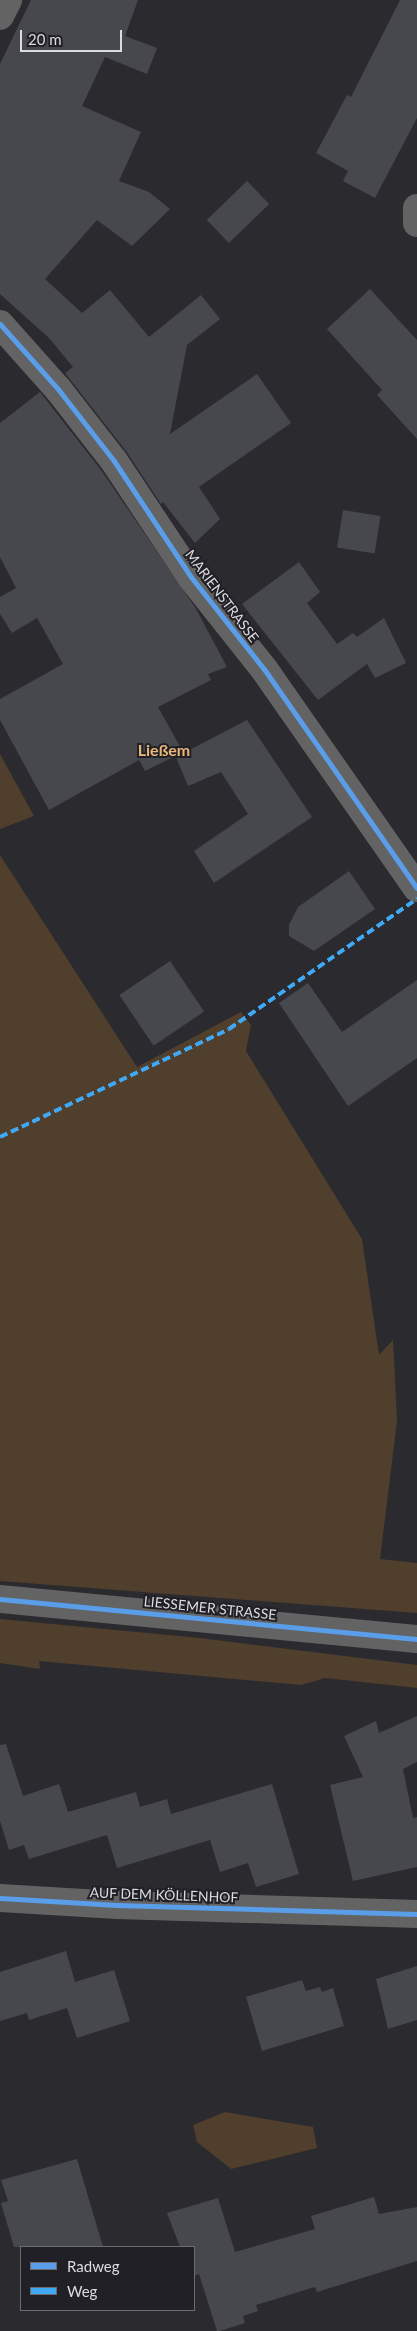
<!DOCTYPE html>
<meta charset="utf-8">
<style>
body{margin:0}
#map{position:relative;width:417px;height:2331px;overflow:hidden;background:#2b2a2f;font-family:Lato,sans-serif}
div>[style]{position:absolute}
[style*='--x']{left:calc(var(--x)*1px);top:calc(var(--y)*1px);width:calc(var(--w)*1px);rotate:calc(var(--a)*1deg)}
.green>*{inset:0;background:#4f3f2c}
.building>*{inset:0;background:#47474e;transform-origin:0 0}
.minor>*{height:28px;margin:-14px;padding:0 14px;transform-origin:14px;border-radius:14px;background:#636363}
.tertiary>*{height:28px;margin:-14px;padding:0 14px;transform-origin:14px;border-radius:14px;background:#636363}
.quiet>*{height:4px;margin-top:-2px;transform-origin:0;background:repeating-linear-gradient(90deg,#3fa9f5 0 8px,transparent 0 12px)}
.cycleway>*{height:5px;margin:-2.5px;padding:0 2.5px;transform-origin:2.5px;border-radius:2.5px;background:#5a9eea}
span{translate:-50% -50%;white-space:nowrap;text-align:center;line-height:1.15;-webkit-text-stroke:4px #202026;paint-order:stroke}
.street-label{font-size:14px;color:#dcdce0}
.quarter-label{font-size:16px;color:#ebb779;font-weight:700}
.legend{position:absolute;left:20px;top:2246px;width:175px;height:65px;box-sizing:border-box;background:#202026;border:1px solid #6b6b70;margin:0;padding:6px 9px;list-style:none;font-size:15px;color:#dcdce0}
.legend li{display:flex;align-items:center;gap:10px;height:25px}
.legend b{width:25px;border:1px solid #6b6b70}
.scale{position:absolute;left:20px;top:30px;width:102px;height:22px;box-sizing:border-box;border:2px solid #dcdce0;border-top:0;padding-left:6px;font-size:15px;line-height:18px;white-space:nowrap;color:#dcdce0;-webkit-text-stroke:4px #202026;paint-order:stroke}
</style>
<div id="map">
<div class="green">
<div style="clip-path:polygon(0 754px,34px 816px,0 829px)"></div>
<div style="clip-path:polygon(0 855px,137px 1067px,241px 1012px,251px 1025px,246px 1051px,362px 1239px,379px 1355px,393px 1340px,397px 1421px,380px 1559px,417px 1563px,417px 1613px,0 1581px)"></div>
<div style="clip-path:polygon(0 1619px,200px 1638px,417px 1665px,417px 1688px,325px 1678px,301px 1685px,39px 1661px,40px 1669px,0 1663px)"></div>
<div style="clip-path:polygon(225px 2112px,313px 2127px,317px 2148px,231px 2169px,197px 2142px,193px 2125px)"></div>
</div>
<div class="building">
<div style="clip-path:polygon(31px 0,138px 0,125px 36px,157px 48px,147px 74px,105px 57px,82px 106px,141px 132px,119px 181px,149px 192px,170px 209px,132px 246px,97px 220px,45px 279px,82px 313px,110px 290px,149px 337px,201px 295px,220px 319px,187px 345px,170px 434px,257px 374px,291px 423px,199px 487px,220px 519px,195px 543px,163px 502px,161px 504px,126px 451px,65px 373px,73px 367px,49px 338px,0 294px,0 64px)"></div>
<div style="clip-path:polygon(400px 0,417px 0,417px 118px,375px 198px,343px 181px,348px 171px,316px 153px,347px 95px,351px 97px)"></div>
<div style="left:247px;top:181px;width:32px;height:56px;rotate:46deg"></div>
<div style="clip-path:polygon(370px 289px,417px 340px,417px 439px,377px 395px,382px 390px,327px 329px)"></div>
<div style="clip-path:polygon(40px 392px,101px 470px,195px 607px,227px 667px,208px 674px,211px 680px,158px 707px,183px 752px,145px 771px,139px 760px,49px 810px,0 720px,0 699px,63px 664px,37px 618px,12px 633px,0 614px,0 597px,16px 588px,0 557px,0 423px)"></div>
<div style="left:343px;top:510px;width:38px;height:38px;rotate:9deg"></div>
<div style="clip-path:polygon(299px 562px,320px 592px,307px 603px,337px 644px,353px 633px,357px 637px,384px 618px,406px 663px,375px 678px,367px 664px,318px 700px,242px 604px)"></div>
<div style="clip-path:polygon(247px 720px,312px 817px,214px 883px,194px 851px,248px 814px,221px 772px,188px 786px,176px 757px)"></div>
<div style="clip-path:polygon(349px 871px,375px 909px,314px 951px,289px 936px,289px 925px,298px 907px)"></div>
<div style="left:170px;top:961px;width:61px;height:61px;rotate:56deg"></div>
<div style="clip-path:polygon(417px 980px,417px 1058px,348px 1106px,279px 1003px,308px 983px,342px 1032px)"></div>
<div style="clip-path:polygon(417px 1716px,417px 1762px,403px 1769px,413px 1818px,417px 1817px,417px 1867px,353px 1881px,330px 1785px,363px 1777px,344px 1736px,376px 1721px,379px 1733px)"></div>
<div style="clip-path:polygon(6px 1744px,23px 1796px,59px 1784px,68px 1812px,136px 1792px,140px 1807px,167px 1799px,171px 1814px,272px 1784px,299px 1874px,256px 1887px,248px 1863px,220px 1872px,210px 1840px,117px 1868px,107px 1835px,29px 1859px,24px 1845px,9px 1850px,0 1821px,0 1745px)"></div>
<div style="clip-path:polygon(66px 1951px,75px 1982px,114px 1970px,130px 2021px,77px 2038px,67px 2008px,29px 2020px,27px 2013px,0 2021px,0 1972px)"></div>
<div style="clip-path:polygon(417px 1966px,417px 2020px,388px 2029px,376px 1979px)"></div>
<div style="clip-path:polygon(302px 1980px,306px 1991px,320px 1987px,322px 1992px,333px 1988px,344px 2026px,262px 2051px,246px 1997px)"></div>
<div style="clip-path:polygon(77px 2159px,103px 2247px,14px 2247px,1px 2203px,8px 2201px,1px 2180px)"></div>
<div style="clip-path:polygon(374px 2197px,379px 2214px,417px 2207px,417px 2261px,317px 2292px,315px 2287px,256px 2305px,258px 2311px,243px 2316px,245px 2323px,220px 2331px,217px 2331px,199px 2274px,194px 2276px,194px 2247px,180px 2247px,167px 2213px,218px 2198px,235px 2252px,315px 2229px,311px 2216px)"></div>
</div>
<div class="minor">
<div style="--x:0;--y:16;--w:18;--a:-63"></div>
<div style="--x:417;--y:208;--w:15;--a:90"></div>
<div style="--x:0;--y:324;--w:87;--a:48.3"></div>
<div style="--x:58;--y:389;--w:91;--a:52.1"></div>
<div style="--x:114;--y:461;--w:139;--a:56.4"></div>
<div style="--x:191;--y:577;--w:117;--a:51.6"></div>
<div style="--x:264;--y:669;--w:267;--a:55.1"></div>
<div style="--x:0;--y:1898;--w:117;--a:3.4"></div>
<div style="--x:117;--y:1905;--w:300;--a:1.7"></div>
</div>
<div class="tertiary">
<div style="--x:0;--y:1599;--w:419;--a:5.5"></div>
</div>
<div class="quiet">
<div style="--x:0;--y:1137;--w:253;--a:-25.2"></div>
<div style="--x:229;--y:1029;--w:229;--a:-34.7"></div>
</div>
<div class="cycleway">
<div style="--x:0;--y:324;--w:87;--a:48.3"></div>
<div style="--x:58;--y:389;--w:91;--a:52.1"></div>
<div style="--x:114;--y:461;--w:139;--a:56.4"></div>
<div style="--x:191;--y:577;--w:117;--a:51.6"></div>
<div style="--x:264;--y:669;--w:267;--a:55.1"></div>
<div style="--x:0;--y:1599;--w:419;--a:5.5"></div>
<div style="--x:0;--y:1898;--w:117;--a:3.4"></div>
<div style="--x:117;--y:1905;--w:300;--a:1.7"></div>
</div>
<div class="street-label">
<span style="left:222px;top:596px;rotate:53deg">MARIENSTRASSE</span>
<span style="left:210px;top:1608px;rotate:6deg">LIESSEMER STRASSE</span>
<span style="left:164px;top:1895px;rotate:2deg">AUF DEM KÖLLENHOF</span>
</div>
<div class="quarter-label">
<span style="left:164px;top:750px">Ließem</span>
</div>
<ul class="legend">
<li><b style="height:6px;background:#5a9eea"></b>Radweg</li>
<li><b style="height:6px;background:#3fa9f5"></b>Weg</li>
</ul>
<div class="scale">20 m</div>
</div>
